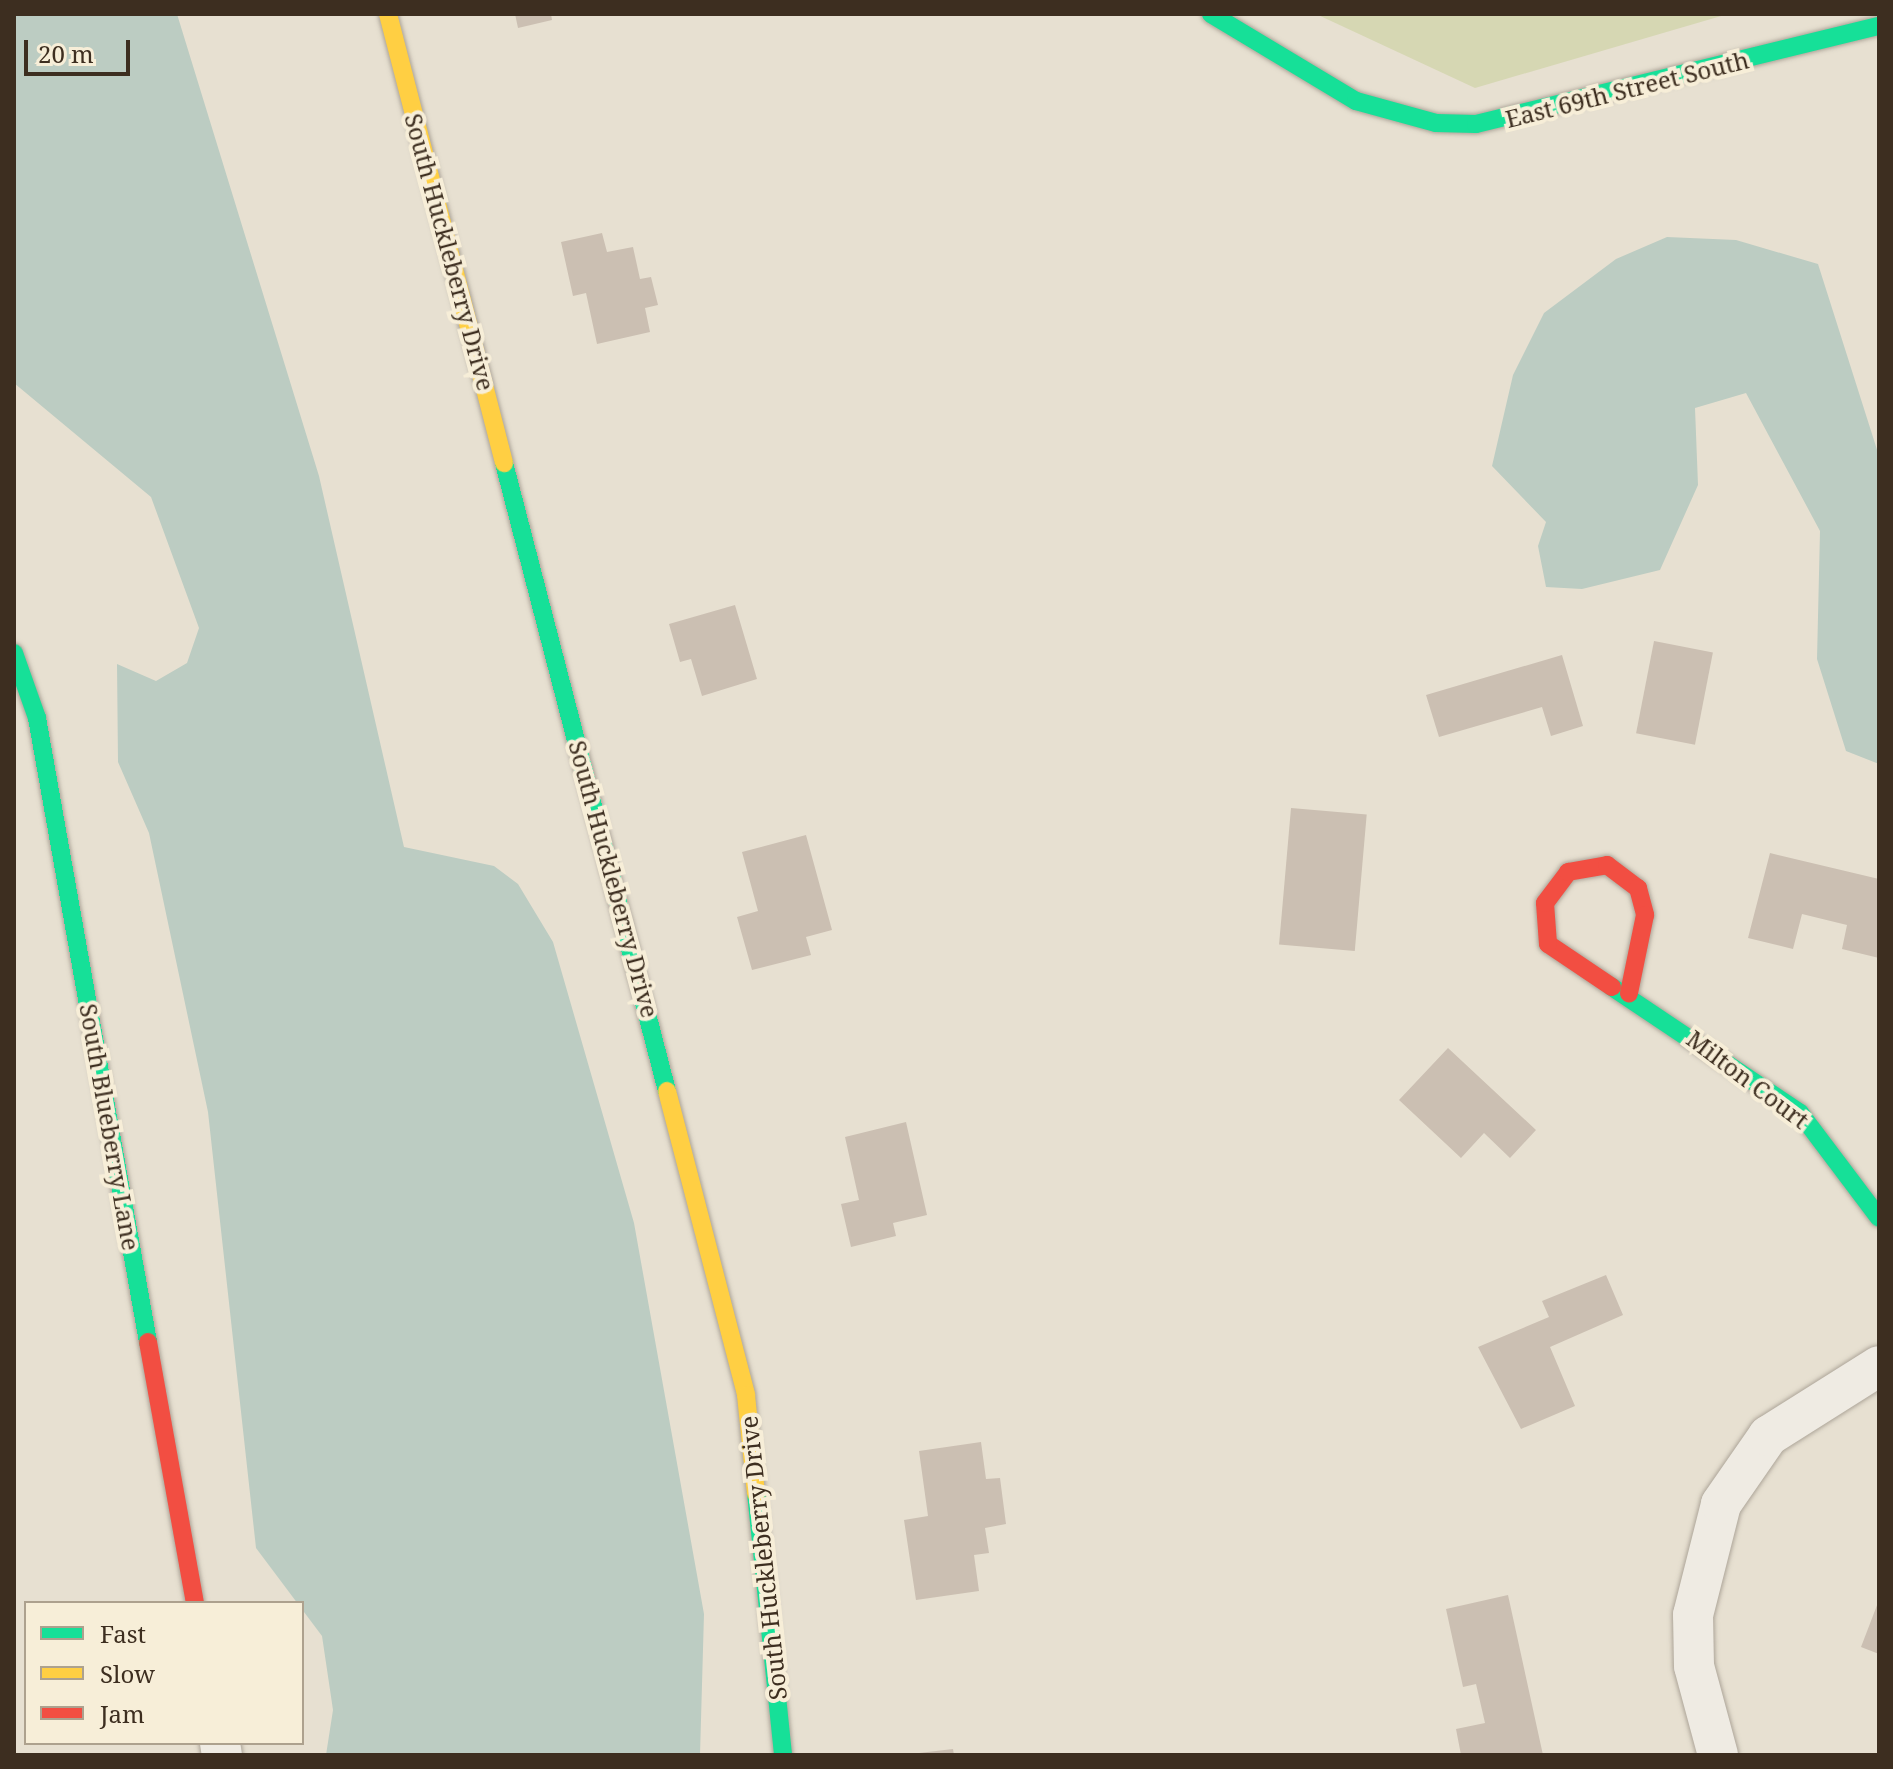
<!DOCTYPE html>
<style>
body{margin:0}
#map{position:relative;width:1893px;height:1769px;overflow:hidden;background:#e7e0d1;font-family:"Noto Serif",serif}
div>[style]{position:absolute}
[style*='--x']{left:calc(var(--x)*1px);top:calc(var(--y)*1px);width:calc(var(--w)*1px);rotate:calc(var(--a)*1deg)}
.green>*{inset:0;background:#d6d7b3}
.water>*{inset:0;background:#bcccc2}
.building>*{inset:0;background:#cbbfb2;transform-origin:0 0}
.roads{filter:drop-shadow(0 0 2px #ada599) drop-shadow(0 0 2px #ada599)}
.street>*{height:40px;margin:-20px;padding:0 20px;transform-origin:20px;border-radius:20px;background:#efebe3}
.fast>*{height:18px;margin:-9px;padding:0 9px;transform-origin:9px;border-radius:9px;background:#16e098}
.slow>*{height:18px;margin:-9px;padding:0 9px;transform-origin:9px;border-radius:9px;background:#ffcf43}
.jam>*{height:18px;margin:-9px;padding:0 9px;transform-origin:9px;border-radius:9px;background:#f24e42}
span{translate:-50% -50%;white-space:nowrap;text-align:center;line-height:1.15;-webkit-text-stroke:8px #f7eed8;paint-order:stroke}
.street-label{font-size:24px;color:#3d2e20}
.frame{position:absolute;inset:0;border:16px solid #3d2e20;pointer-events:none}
.legend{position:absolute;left:24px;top:1601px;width:280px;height:144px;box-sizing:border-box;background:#f7eed8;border:2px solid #ada18e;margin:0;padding:10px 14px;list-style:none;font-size:24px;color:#3d2e20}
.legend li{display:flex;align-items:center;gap:16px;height:40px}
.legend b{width:40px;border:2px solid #ada18e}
.scale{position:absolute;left:24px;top:40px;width:106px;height:36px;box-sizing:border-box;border:4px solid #3d2e20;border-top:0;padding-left:10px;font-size:24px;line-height:28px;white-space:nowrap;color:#3d2e20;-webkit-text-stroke:6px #f7eed8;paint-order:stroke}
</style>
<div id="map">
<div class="green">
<div style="clip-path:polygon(1316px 14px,1728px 14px,1475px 88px)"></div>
</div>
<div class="water">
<div style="clip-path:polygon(14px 14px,177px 14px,319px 476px,404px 847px,494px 866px,518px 884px,553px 942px,634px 1223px,704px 1614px,700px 1755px,326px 1755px,333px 1710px,322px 1636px,256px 1548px,208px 1112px,149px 833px,118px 762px,117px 664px,156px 681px,187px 663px,199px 628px,151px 497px,14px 383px)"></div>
<div style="clip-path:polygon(1667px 237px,1736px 240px,1818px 264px,1879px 456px,1879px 764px,1846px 751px,1817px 659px,1820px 531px,1746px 393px,1695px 408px,1698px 485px,1660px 570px,1582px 589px,1546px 587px,1538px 546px,1546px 522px,1492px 466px,1513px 375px,1544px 313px,1616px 259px)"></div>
</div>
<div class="building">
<div style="clip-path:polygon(515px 14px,551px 14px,552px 20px,518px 28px)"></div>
<div style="clip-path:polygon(602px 233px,607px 252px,633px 247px,640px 279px,651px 277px,658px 305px,645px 308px,650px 332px,597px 344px,586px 293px,573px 296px,561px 242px)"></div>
<div style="clip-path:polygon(735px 605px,757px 679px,702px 696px,691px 659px,680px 662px,669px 624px)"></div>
<div style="left:1654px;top:641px;width:60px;height:94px;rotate:11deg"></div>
<div style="clip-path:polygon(1562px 655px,1583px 726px,1551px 736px,1542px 707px,1439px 737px,1426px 695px)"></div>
<div style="left:1291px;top:808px;width:76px;height:137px;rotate:5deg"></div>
<div style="clip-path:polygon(806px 835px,832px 930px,806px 937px,811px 955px,752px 970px,737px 917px,758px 911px,742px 852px)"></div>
<div style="clip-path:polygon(1770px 853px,1879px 879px,1879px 958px,1842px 949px,1847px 925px,1802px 914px,1793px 949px,1748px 938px)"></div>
<div style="clip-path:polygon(1448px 1048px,1536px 1130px,1510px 1158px,1484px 1133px,1461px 1158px,1399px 1100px)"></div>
<div style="clip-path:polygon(906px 1122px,927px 1215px,893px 1223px,896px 1236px,851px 1247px,841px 1204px,859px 1200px,845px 1137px)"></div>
<div style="clip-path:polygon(1606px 1275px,1623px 1315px,1550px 1347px,1575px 1406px,1521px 1429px,1478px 1347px,1549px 1317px,1542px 1301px)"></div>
<div style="clip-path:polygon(981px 1442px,986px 1479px,1000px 1478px,1006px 1524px,985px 1528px,989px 1553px,974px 1555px,979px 1591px,916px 1600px,904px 1520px,928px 1516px,919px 1451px)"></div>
<div style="clip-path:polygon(1508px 1595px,1543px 1755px,1461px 1755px,1456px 1729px,1485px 1723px,1476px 1684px,1463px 1687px,1446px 1609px)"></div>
<div style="clip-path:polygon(1879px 1600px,1879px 1654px,1861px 1647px)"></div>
<div style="clip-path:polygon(953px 1749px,954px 1755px,919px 1755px,919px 1753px)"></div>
</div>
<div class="roads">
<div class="street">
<div style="--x:220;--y:1743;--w:12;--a:81"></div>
<div style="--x:1718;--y:1755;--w:92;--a:-105.1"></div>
<div style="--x:1694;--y:1666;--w:51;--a:-91.1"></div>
<div style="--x:1693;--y:1615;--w:114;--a:-75.8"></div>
<div style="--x:1721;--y:1504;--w:83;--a:-55.3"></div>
<div style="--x:1768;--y:1436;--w:131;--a:-32.2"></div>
</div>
<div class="fast">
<div style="--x:1211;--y:14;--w:169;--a:31"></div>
<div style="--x:1356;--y:101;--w:83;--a:15.4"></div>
<div style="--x:1436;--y:123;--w:40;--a:1.4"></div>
<div style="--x:1476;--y:124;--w:415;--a:-13.7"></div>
<div style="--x:504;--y:463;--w:649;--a:75.45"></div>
<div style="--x:14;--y:653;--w:69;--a:70.5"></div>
<div style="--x:37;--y:718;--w:634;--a:79.91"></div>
<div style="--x:1612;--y:987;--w:226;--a:33.8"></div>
<div style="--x:1800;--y:1113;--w:131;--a:53"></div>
<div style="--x:756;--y:1493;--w:263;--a:84.1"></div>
</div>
<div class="slow">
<div style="--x:388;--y:14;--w:464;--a:75.5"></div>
<div style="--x:667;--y:1091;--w:314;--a:75.4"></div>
<div style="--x:746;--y:1395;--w:99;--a:84.2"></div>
</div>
<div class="jam">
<div style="--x:1612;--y:987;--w:77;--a:-146.1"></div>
<div style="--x:1548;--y:944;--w:41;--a:-94.2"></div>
<div style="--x:1545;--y:903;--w:39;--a:-53"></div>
<div style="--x:1568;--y:872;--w:40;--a:-10"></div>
<div style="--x:1607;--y:865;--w:39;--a:37"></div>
<div style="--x:1638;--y:888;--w:28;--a:75"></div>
<div style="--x:1645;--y:915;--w:80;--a:101.6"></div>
<div style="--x:148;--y:1342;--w:265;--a:79.8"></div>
</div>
</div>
<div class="street-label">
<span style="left:1627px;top:89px;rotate:-14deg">East 69th Street South</span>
<span style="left:450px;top:252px;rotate:75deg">South Huckleberry Drive</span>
<span style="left:614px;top:879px;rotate:75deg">South Huckleberry Drive</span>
<span style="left:1748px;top:1079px;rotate:37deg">Milton Court</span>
<span style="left:110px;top:1127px;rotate:80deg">South Blueberry Lane</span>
<span style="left:763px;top:1558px;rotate:-96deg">South Huckleberry Drive</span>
</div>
<div class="frame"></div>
<ul class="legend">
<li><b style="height:10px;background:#16e098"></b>Fast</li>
<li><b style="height:10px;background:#ffcf43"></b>Slow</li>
<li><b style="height:10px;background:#f24e42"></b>Jam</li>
</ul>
<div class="scale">20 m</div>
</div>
